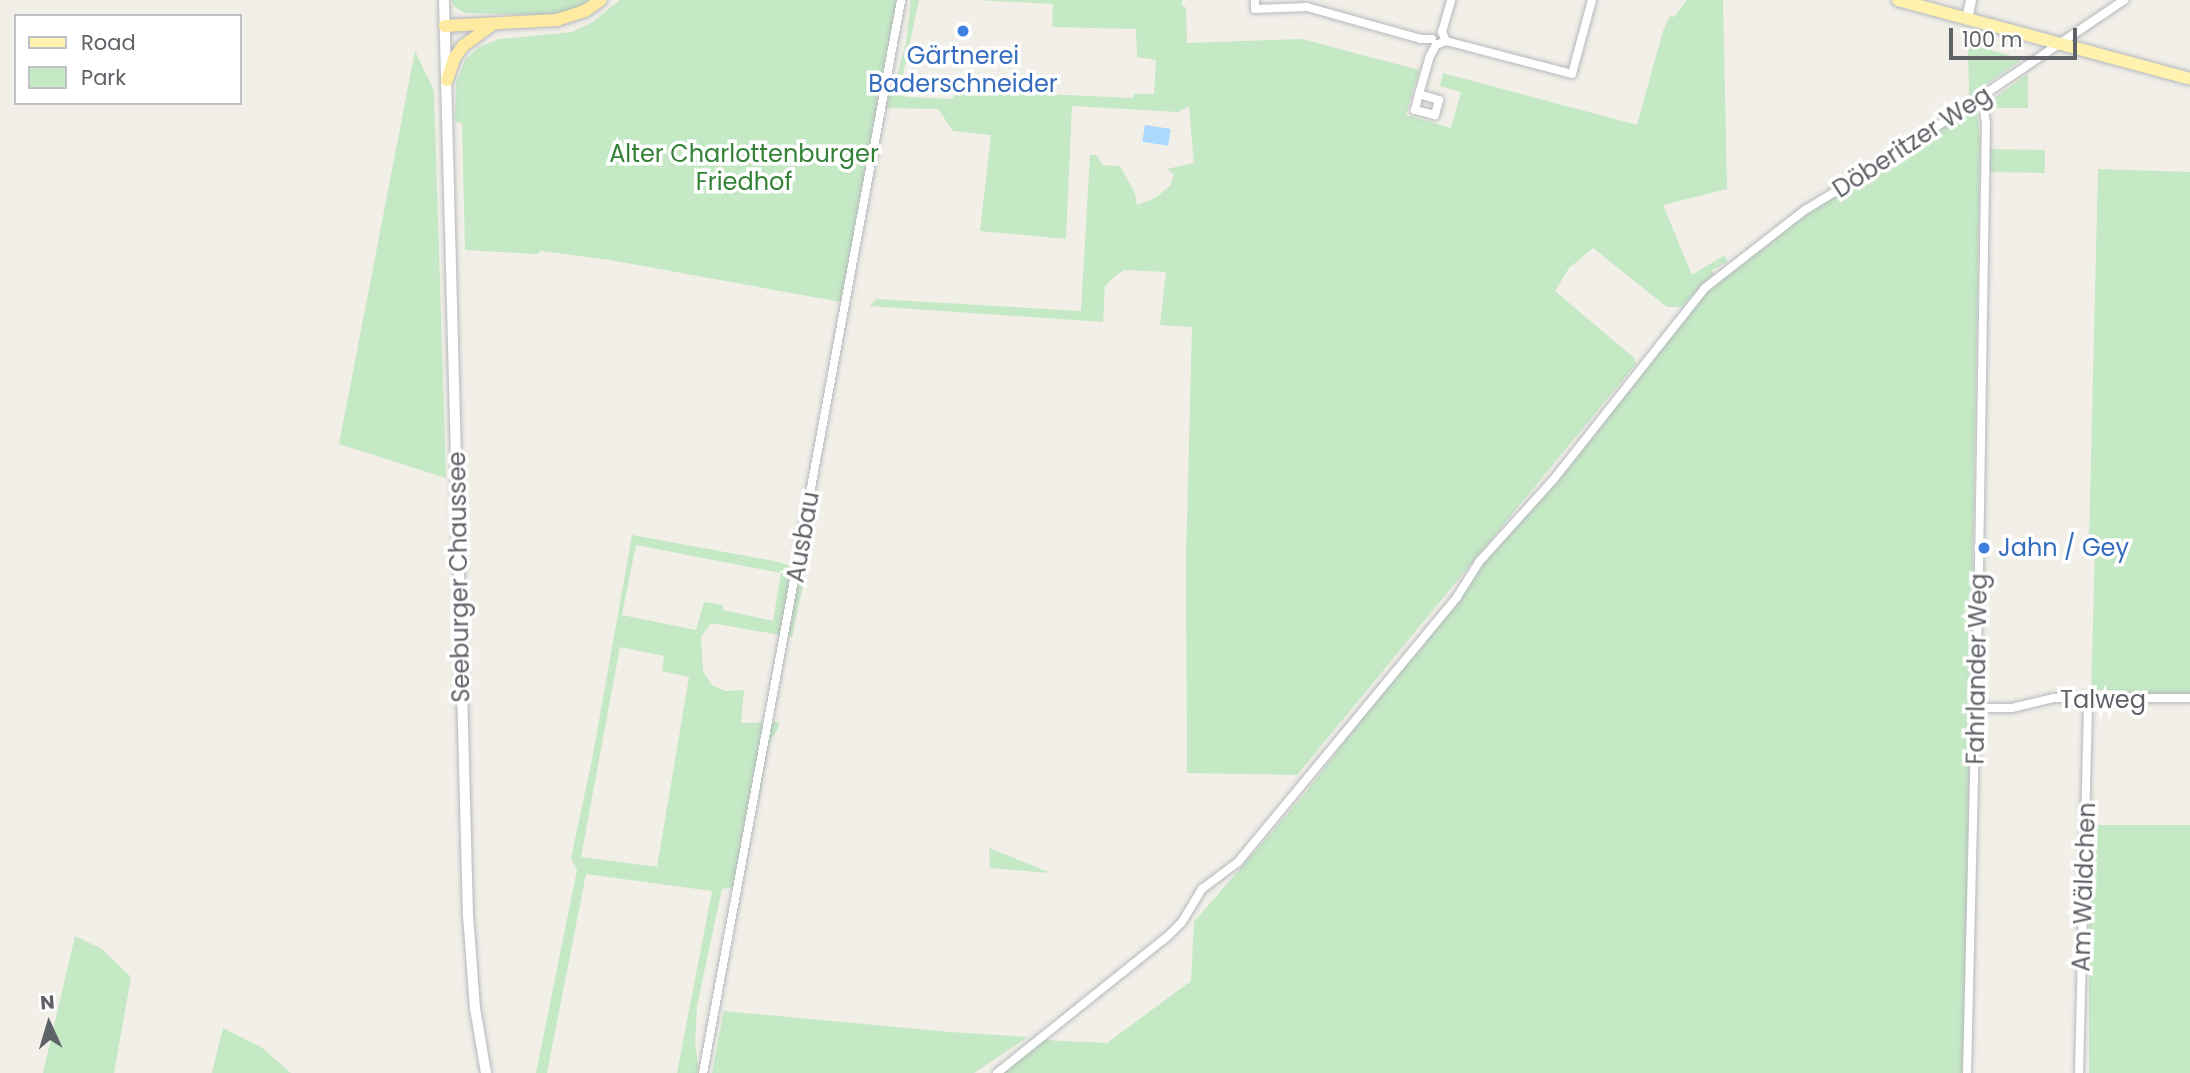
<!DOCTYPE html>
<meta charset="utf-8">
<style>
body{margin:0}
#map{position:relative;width:2190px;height:1073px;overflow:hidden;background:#f1efe8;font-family:Poppins,sans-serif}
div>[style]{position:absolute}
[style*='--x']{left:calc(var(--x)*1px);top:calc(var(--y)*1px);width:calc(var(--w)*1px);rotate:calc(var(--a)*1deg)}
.green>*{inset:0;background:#c5e8c5;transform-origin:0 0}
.water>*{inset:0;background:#aadaff;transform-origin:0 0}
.roads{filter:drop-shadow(0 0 2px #b5b8bc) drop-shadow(0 0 2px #b5b8bc)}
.minor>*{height:8px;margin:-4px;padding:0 4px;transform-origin:4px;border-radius:4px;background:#fff}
.secondary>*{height:10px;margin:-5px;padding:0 5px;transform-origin:5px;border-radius:5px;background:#fff}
.primary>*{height:12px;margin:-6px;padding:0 6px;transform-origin:6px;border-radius:6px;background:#fff2af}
.trunk>*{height:12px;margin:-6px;padding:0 6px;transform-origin:6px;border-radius:6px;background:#feeaa1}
.dots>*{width:19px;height:19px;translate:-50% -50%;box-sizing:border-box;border:4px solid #fff;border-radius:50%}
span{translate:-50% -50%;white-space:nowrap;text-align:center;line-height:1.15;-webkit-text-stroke:7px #fff;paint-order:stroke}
.shop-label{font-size:24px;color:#366cbe}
.left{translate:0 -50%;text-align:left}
.street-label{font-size:24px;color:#5f6368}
.park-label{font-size:24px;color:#348238}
.legend{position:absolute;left:14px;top:14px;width:228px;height:91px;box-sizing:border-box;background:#fff;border:2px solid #bfc1c3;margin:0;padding:9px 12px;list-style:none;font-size:21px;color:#5f6368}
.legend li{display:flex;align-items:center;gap:14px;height:35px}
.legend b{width:35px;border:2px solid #bfc1c3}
.north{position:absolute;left:14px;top:989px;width:70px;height:70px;-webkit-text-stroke:5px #fff;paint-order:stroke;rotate:356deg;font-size:19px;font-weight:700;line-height:28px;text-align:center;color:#5f6368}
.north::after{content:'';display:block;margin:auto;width:24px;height:32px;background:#5f6368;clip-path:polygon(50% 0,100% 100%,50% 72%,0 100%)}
.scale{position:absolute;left:1949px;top:28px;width:128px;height:32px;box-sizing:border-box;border:4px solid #5f6368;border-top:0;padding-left:9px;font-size:21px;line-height:24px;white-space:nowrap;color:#5f6368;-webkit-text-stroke:5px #fff;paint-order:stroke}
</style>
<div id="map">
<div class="green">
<div style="clip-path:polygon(452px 0,592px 0,565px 13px,535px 15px,464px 13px,454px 6px)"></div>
<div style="clip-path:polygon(620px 0,897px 0,841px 302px,610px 260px,541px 251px,537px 254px,465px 250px,462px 123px,455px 122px,456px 83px,465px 60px,479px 47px,499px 39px,572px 32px,591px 23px)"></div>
<div style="clip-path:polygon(911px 0,919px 0,903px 75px,897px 76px,906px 43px)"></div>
<div style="clip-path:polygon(976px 0,1183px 0,1181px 4px,1186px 8px,1187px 43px,1302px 39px,1419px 70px,1406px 115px,1451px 128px,1461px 92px,1440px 86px,1443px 73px,1637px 125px,1663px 31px,1670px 16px,1674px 17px,1687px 0,1723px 0,1727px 189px,1663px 205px,1692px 275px,1725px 255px,1727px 262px,1712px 270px,1714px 275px,1681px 307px,1667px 307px,1593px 248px,1569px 268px,1555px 291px,1634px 358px,1636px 364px,1297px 775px,1187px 773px,1186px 560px,1192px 327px,1160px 325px,1166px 272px,1124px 270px,1114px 277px,1105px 286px,1103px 322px,870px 306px,876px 299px,1081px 311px,1090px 155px,1096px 155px,1103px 165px,1120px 166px,1135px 193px,1137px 205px,1155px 198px,1170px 186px,1174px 175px,1167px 169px,1194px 163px,1189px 106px,1178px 112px,1072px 106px,1066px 239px,980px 231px,991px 135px,953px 131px,938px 109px,885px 108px,889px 91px,907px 97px,952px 99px,958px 90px,1133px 98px,1134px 94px,1154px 94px,1156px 60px,1137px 57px,1136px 29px,1052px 27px,1053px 4px)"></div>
<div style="clip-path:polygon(1968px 44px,2023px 59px,1969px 96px)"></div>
<div style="clip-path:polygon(415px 51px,434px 91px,446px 478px,339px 444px)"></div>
<div style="clip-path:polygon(2028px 74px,2028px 108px,1995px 108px,1991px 104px,1991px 100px)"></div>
<div style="clip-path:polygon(1977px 108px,1980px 141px,1964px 1073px,1001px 1073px,1042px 1040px,1107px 1043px,1191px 981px,1194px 922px,1302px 797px,1482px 563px,1710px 287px,1770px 243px,1806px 211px,1849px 188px,1958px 117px)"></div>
<div style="left:1990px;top:149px;width:55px;height:23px;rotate:1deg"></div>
<div style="clip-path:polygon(2098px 169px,2190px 172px,2190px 694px,2091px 695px,2095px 548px,2089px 542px)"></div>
<div style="clip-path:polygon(evenodd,632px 535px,774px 561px,806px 570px,792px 637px,711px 623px,701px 637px,703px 671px,712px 685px,725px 691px,744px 690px,741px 723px,779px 722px,778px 729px,769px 743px,759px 801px,749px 808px,733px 887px,722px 889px,717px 912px,697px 1006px,695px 1042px,699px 1073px,677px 1073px,712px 891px,586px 874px,547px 1073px,536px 1073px,577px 870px,571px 858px,592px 760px,632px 535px,636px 545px,781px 573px,773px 621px,723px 610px,723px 605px,704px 602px,696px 630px,622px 615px,636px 545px,632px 535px,620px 647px,664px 656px,662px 671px,689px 677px,657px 867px,581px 857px,620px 647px)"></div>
<div style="left:2190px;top:825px;width:248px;height:101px;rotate:90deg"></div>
<div style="clip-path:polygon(989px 848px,1051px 873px,990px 868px)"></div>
<div style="clip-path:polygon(75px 936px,102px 949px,131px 977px,114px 1073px,43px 1073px)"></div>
<div style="clip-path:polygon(724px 1011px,950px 1032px,1028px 1037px,974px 1073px,712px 1073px)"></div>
<div style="clip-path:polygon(223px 1028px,261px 1047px,291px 1073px,212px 1073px)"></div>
</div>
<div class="water">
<div style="left:1145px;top:125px;width:26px;height:17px;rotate:9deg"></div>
</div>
<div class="roads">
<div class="minor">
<div style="--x:1255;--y:0;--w:9;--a:90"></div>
<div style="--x:1255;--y:9;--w:52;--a:-2.2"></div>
<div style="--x:1307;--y:7;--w:118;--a:15.7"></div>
<div style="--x:1421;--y:39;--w:11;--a:0"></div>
<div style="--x:1446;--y:41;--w:130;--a:14.7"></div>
<div style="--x:1572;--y:74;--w:77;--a:-74.9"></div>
<div style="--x:1419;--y:94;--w:21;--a:17"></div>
<div style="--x:1439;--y:100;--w:16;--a:105"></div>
<div style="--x:1435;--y:115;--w:21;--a:-166"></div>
<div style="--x:1415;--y:110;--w:16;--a:-76"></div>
<div style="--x:1419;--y:94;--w:37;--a:-74"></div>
<div style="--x:1429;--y:58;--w:15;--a:-62"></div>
<div style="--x:1436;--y:45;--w:11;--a:-22"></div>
<div style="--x:1446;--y:41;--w:10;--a:-114"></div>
<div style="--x:1442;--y:32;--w:33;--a:-74"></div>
<div style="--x:1975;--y:708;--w:37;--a:0"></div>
<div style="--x:2012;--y:708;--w:42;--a:-13.7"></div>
<div style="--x:2053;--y:698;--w:137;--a:0"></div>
<div style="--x:703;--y:1073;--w:1091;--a:-79.54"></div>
<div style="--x:997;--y:1073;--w:218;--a:-38.7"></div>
<div style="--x:1167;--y:937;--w:21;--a:-45"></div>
<div style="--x:1182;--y:922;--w:39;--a:-59"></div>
<div style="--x:1202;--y:889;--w:45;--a:-36.9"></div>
<div style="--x:1238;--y:862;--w:344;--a:-50.4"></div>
<div style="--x:1457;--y:597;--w:41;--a:-57.8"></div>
<div style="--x:1479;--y:562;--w:112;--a:-47.9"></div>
<div style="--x:1554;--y:479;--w:243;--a:-51.7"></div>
<div style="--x:1705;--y:288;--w:127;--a:-38"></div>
<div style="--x:1805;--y:210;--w:92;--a:-31.3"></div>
<div style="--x:1884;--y:162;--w:290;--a:-34"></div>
<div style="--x:1967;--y:1073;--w:505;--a:-88.64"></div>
<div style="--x:1979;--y:568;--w:444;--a:-89.1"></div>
<div style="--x:1986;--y:124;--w:27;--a:-98"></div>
<div style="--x:2079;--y:1073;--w:373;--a:-88.6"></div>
</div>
<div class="secondary">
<div style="--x:444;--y:0;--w:915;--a:88.5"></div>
<div style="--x:468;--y:915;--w:93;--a:85.7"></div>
<div style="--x:475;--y:1008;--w:66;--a:80.4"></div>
<div style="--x:1967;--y:19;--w:19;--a:-78"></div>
</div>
<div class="primary">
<div style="--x:1898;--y:0;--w:302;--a:15.1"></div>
</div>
<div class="trunk">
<div style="--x:445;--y:26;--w:112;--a:-3.1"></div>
<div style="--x:557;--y:20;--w:29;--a:-18"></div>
<div style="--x:585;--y:11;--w:19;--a:-35"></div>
<div style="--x:447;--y:80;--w:24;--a:-71"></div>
<div style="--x:455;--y:57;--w:14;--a:-54"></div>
<div style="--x:463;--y:46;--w:34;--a:-36"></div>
</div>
</div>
<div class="dots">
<div style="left:963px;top:31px;background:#3f7fe0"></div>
<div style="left:1984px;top:548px;background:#3f7fe0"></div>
</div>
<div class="shop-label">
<span style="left:963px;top:70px">Gärtnerei<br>Baderschneider</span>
<span class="left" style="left:1998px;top:548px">Jahn / Gey</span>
</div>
<div class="street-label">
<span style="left:1912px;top:142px;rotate:-33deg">Döberitzer Weg</span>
<span style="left:803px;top:537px;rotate:-80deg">Ausbau</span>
<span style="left:459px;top:577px;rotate:-91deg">Seeburger Chaussee</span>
<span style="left:1977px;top:669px;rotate:-89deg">Fahrlander Weg</span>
<span style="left:2103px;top:700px">Talweg</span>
<span style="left:2084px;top:887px;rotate:-88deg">Am Wäldchen</span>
</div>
<div class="park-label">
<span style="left:744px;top:168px">Alter Charlottenburger<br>Friedhof</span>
</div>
<ul class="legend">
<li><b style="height:9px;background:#fff2af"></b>Road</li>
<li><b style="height:19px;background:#c5e8c5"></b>Park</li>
</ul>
<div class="north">N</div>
<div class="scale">100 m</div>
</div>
